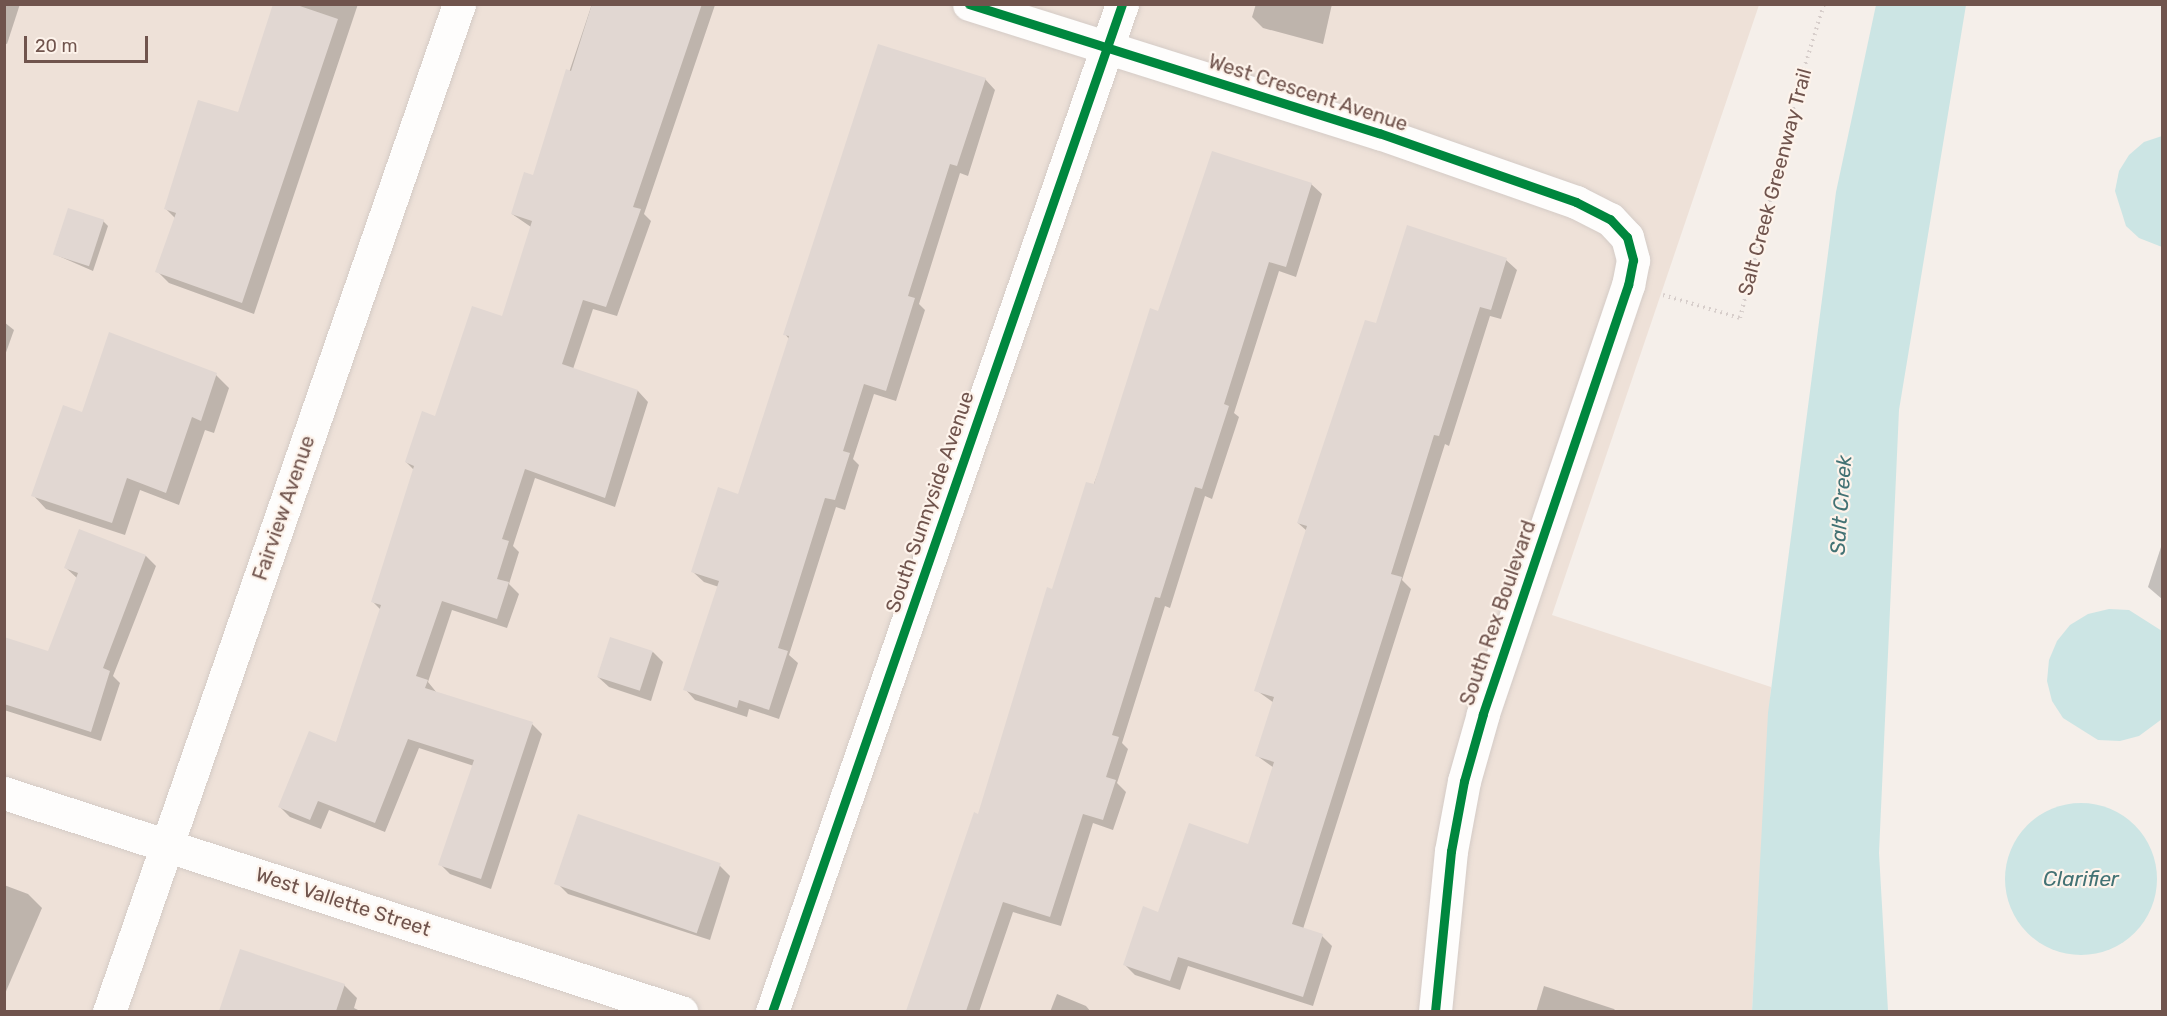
<!DOCTYPE html>
<style>
body{margin:0}
#map{position:relative;width:2167px;height:1016px;overflow:hidden;background:#f5efea;font-family:Rubik,sans-serif}
div>[style]{position:absolute}
[style*='--x']{left:calc(var(--x)*1px);top:calc(var(--y)*1px);width:calc(var(--w)*1px);rotate:calc(var(--a)*1deg)}
.residential>*{inset:0;background:#eee1d8}
.water>*{inset:0;background:#cce5e4}
.round{border-radius:50%}
.shadow>*{inset:0;background:#0003}
.building>*{inset:0;background:#e1d7d2;transform-origin:0 0}
.path>*{height:4px;margin-top:-2px;transform-origin:0;background:repeating-linear-gradient(90deg,#d7cecb 0 1.5px,transparent 0 6px)}
.roads{filter:drop-shadow(0 0 2px #d4cbc6) drop-shadow(0 0 2px #d4cbc6)}
.minor>*{height:33px;margin:-16.5px;padding:0 16.5px;transform-origin:16.5px;border-radius:16.5px;background:#fefdfc}
.cycleway>*{height:9px;margin:-4.5px;padding:0 4.5px;transform-origin:4.5px;border-radius:4.5px;background:#00873e}
span{translate:-50% -50%;white-space:nowrap;text-align:center;line-height:1.15;-webkit-text-stroke:4.5px #fdf3eb;paint-order:stroke}
.street-label{font-size:20px;color:#70544d}
.water-label{font-size:21px;color:#427274;font-style:italic}
.frame{position:absolute;inset:0;border:6px solid #70544d;pointer-events:none}
.scale{position:absolute;left:24px;top:36px;width:124px;height:27px;box-sizing:border-box;border:3px solid #70544d;border-top:0;padding-left:8px;font-size:18px;line-height:21px;white-space:nowrap;color:#70544d;-webkit-text-stroke:4px #fdf3eb;paint-order:stroke}
</style>
<div id="map">
<div class="residential">
<div style="clip-path:polygon(5px 5px,1759px 5px,1552px 615px,1771px 687px,1752px 1011px,5px 1012px)"></div>
</div>
<div class="water">
<div style="clip-path:polygon(1876px 5px,1966px 5px,1899px 410px,1879px 853px,1888px 1011px,1752px 1011px,1768px 713px,1836px 192px)"></div>
<div style="clip-path:polygon(2162px 136px,2162px 247px,2139px 238px,2126px 226px,2115px 191px,2119px 171px,2129px 155px,2144px 142px)"></div>
<div style="clip-path:polygon(2109px 609px,2129px 610px,2162px 631px,2162px 719px,2139px 736px,2120px 741px,2098px 740px,2063px 718px,2052px 701px,2047px 681px,2049px 660px,2057px 641px,2070px 625px,2088px 614px)"></div>
<div class="round" style="left:2005px;top:803px;width:152px;height:152px"></div>
</div>
<div class="shadow">
<div style="clip-path:polygon(4px 4px,20px 4px,7px 44px,4px 43px)"></div>
<div style="clip-path:polygon(274px 4px,358px 4px,254px 314px,169px 283px,157px 271px,175px 218px,165px 208px,239px 114px)"></div>
<div style="clip-path:polygon(592px 4px,715px 5px,644px 214px,651px 221px,617px 316px,593px 309px,573px 369px,638px 391px,648px 402px,615px 507px,535px 478px,513px 546px,519px 552px,509px 584px,519px 594px,507px 628px,452px 610px,428px 682px,437px 693px,532px 724px,542px 734px,491px 889px,450px 874px,440px 864px,474px 766px,419px 748px,385px 832px,329px 810px,321px 829px,290px 817px,280px 807px,336px 744px,381px 610px,372px 601px,414px 470px,406px 462px,503px 318px,531px 227px,512px 214px,534px 177px)"></div>
<div style="clip-path:polygon(1256px 4px,1332px 4px,1323px 44px,1263px 28px,1252px 17px)"></div>
<div style="clip-path:polygon(985px 79px,995px 90px,968px 176px,960px 173px,919px 304px,925px 310px,896px 401px,874px 394px,853px 459px,859px 465px,845px 510px,836px 507px,789px 655px,798px 663px,779px 719px,749px 709px,747px 717px,695px 700px,685px 689px,719px 587px,704px 582px,693px 572px,739px 496px,789px 339px,785px 334px)"></div>
<div style="clip-path:polygon(1311px 184px,1322px 194px,1296px 277px,1279px 271px,1234px 413px,1239px 417px,1212px 499px,1205px 496px,1170px 608px,1165px 606px,1122px 743px,1128px 749px,1117px 783px,1126px 792px,1113px 830px,1093px 823px,1061px 926px,1013px 912px,979px 1012px,912px 1012px,909px 1008px,979px 815px,1053px 591px,1159px 313px)"></div>
<div style="clip-path:polygon(103px 221px,108px 226px,93px 271px,54px 254px)"></div>
<div style="clip-path:polygon(1506px 260px,1517px 270px,1501px 319px,1490px 316px,1449px 446px,1445px 444px,1402px 580px,1411px 589px,1303px 929px,1322px 936px,1332px 946px,1313px 1006px,1188px 966px,1180px 990px,1135px 975px,1125px 965px,1159px 913px,1249px 846px,1274px 768px,1256px 755px,1274px 703px,1256px 690px,1307px 531px,1298px 523px,1377px 325px)"></div>
<div style="clip-path:polygon(4px 322px,14px 330px,4px 358px)"></div>
<div style="clip-path:polygon(216px 375px,229px 388px,214px 433px,205px 430px,179px 505px,140px 490px,125px 535px,46px 509px,33px 495px,83px 414px)"></div>
<div style="clip-path:polygon(2162px 544px,2162px 599px,2148px 587px)"></div>
<div style="clip-path:polygon(146px 556px,156px 566px,113px 676px,120px 683px,101px 741px,4px 710px,4px 639px,49px 653px,78px 579px,66px 568px)"></div>
<div style="clip-path:polygon(653px 652px,663px 662px,651px 701px,609px 687px,598px 677px)"></div>
<div style="clip-path:polygon(720px 866px,730px 876px,710px 940px,568px 894px,557px 883px)"></div>
<div style="clip-path:polygon(4px 885px,28px 894px,42px 908px,4px 996px)"></div>
<div style="clip-path:polygon(241px 951px,344px 985px,357px 998px,354px 1008px,362px 1012px,221px 1012px)"></div>
<div style="clip-path:polygon(1544px 986px,1614px 1009px,1617px 1012px,1536px 1012px)"></div>
<div style="clip-path:polygon(1057px 994px,1086px 1006px,1091px 1012px,1050px 1012px)"></div>
</div>
<div class="building">
<div style="clip-path:polygon(273px 4px,294px 4px,338px 19px,242px 303px,155px 272px,176px 213px,164px 209px,198px 100px,238px 112px)"></div>
<div style="clip-path:polygon(592px 4px,702px 4px,633px 207px,641px 209px,606px 307px,583px 300px,562px 364px,638px 390px,605px 498px,525px 469px,502px 539px,509px 541px,497px 579px,509px 582px,497px 619px,442px 601px,416px 676px,428px 680px,425px 688px,533px 722px,481px 879px,438px 865px,474px 760px,408px 739px,375px 823px,318px 801px,310px 820px,278px 807px,309px 731px,336px 742px,381px 605px,371px 602px,414px 466px,405px 462px,422px 411px,435px 416px,472px 306px,502px 316px,532px 221px,511px 214px,524px 172px,533px 175px,566px 69px,571px 71px)"></div>
<div style="clip-path:polygon(878px 44px,986px 78px,957px 166px,950px 164px,908px 296px,915px 298px,886px 391px,864px 384px,843px 451px,850px 453px,835px 500px,825px 498px,778px 648px,788px 651px,769px 710px,739px 700px,737px 708px,683px 690px,719px 581px,691px 572px,718px 487px,738px 494px,789px 336px,783px 335px)"></div>
<div style="clip-path:polygon(1212px 151px,1312px 183px,1286px 267px,1269px 262px,1224px 404px,1229px 406px,1202px 489px,1195px 487px,1160px 598px,1155px 597px,1112px 735px,1119px 737px,1106px 777px,1116px 780px,1103px 820px,1083px 814px,1050px 917px,1003px 902px,966px 1011px,906px 1011px,974px 812px,978px 814px,1047px 587px,1052px 589px,1086px 482px,1094px 484px,1150px 308px,1158px 311px)"></div>
<div style="left:68px;top:208px;width:38px;height:49px;rotate:18deg"></div>
<div style="clip-path:polygon(1407px 225px,1507px 258px,1491px 310px,1480px 307px,1439px 436px,1434px 435px,1391px 574px,1402px 577px,1292px 924px,1323px 934px,1303px 997px,1178px 957px,1170px 981px,1123px 965px,1143px 906px,1158px 912px,1189px 823px,1248px 844px,1274px 762px,1255px 756px,1274px 697px,1254px 691px,1307px 526px,1297px 523px,1365px 320px,1376px 323px)"></div>
<div style="clip-path:polygon(109px 332px,217px 373px,201px 421px,192px 417px,166px 493px,127px 478px,112px 523px,31px 496px,63px 405px,82px 412px)"></div>
<div style="clip-path:polygon(79px 529px,146px 555px,103px 668px,110px 671px,91px 732px,4px 704px,4px 637px,48px 651px,78px 573px,64px 568px)"></div>
<div style="left:610px;top:637px;width:45px;height:42px;rotate:18deg"></div>
<div style="left:578px;top:814px;width:151px;height:74px;rotate:19deg"></div>
<div style="clip-path:polygon(240px 949px,345px 984px,336px 1011px,219px 1011px)"></div>
</div>
<div class="path">
<div style="--x:1663;--y:295;--w:80;--a:16.6"></div>
<div style="--x:1740;--y:318;--w:251;--a:-75.7"></div>
<div style="--x:1802;--y:75;--w:74;--a:-72.8"></div>
</div>
<div class="roads">
<div class="minor">
<div style="--x:969;--y:4;--w:430;--a:17.5"></div>
<div style="--x:1379;--y:133;--w:209;--a:19.3"></div>
<div style="--x:1576;--y:202;--w:38;--a:27"></div>
<div style="--x:1610;--y:219;--w:25;--a:47"></div>
<div style="--x:1627;--y:237;--w:24;--a:75"></div>
<div style="--x:1633;--y:260;--w:25;--a:101"></div>
<div style="--x:1628;--y:285;--w:453;--a:108.7"></div>
<div style="--x:1483;--y:714;--w:70;--a:105.8"></div>
<div style="--x:1464;--y:781;--w:71;--a:100.5"></div>
<div style="--x:1451;--y:851;--w:162;--a:95.7"></div>
<div style="--x:4;--y:793;--w:712;--a:17.93"></div>
<div style="--x:109;--y:1012;--w:1067;--a:-70.85"></div>
<div style="--x:772;--y:1012;--w:1067;--a:-70.85"></div>
</div>
</div>
<div class="cycleway">
<div style="--x:969;--y:4;--w:430;--a:17.5"></div>
<div style="--x:1379;--y:133;--w:209;--a:19.3"></div>
<div style="--x:1576;--y:202;--w:38;--a:27"></div>
<div style="--x:1610;--y:219;--w:25;--a:47"></div>
<div style="--x:1627;--y:237;--w:24;--a:75"></div>
<div style="--x:1633;--y:260;--w:25;--a:101"></div>
<div style="--x:1628;--y:285;--w:453;--a:108.7"></div>
<div style="--x:1483;--y:714;--w:70;--a:105.8"></div>
<div style="--x:1464;--y:781;--w:71;--a:100.5"></div>
<div style="--x:1451;--y:851;--w:162;--a:95.7"></div>
<div style="--x:772;--y:1012;--w:1067;--a:-70.85"></div>
</div>
<div class="street-label">
<span style="left:1308px;top:93px;rotate:18deg">West Crescent Avenue</span>
<span style="left:1775px;top:182px;rotate:-75deg">Salt Creek Greenway Trail</span>
<span style="left:930px;top:502px;rotate:-71deg">South Sunnyside Avenue</span>
<span style="left:284px;top:508px;rotate:-71deg">Fairview Avenue</span>
<span style="left:1498px;top:613px;rotate:-71deg">South Rex Boulevard</span>
<span style="left:343px;top:902px;rotate:18deg">West Vallette Street</span>
</div>
<div class="water-label">
<span style="left:1841px;top:505px;rotate:-86deg">Salt Creek</span>
<span style="left:2081px;top:879px">Clarifier</span>
</div>
<div class="frame"></div>
<div class="scale">20 m</div>
</div>
